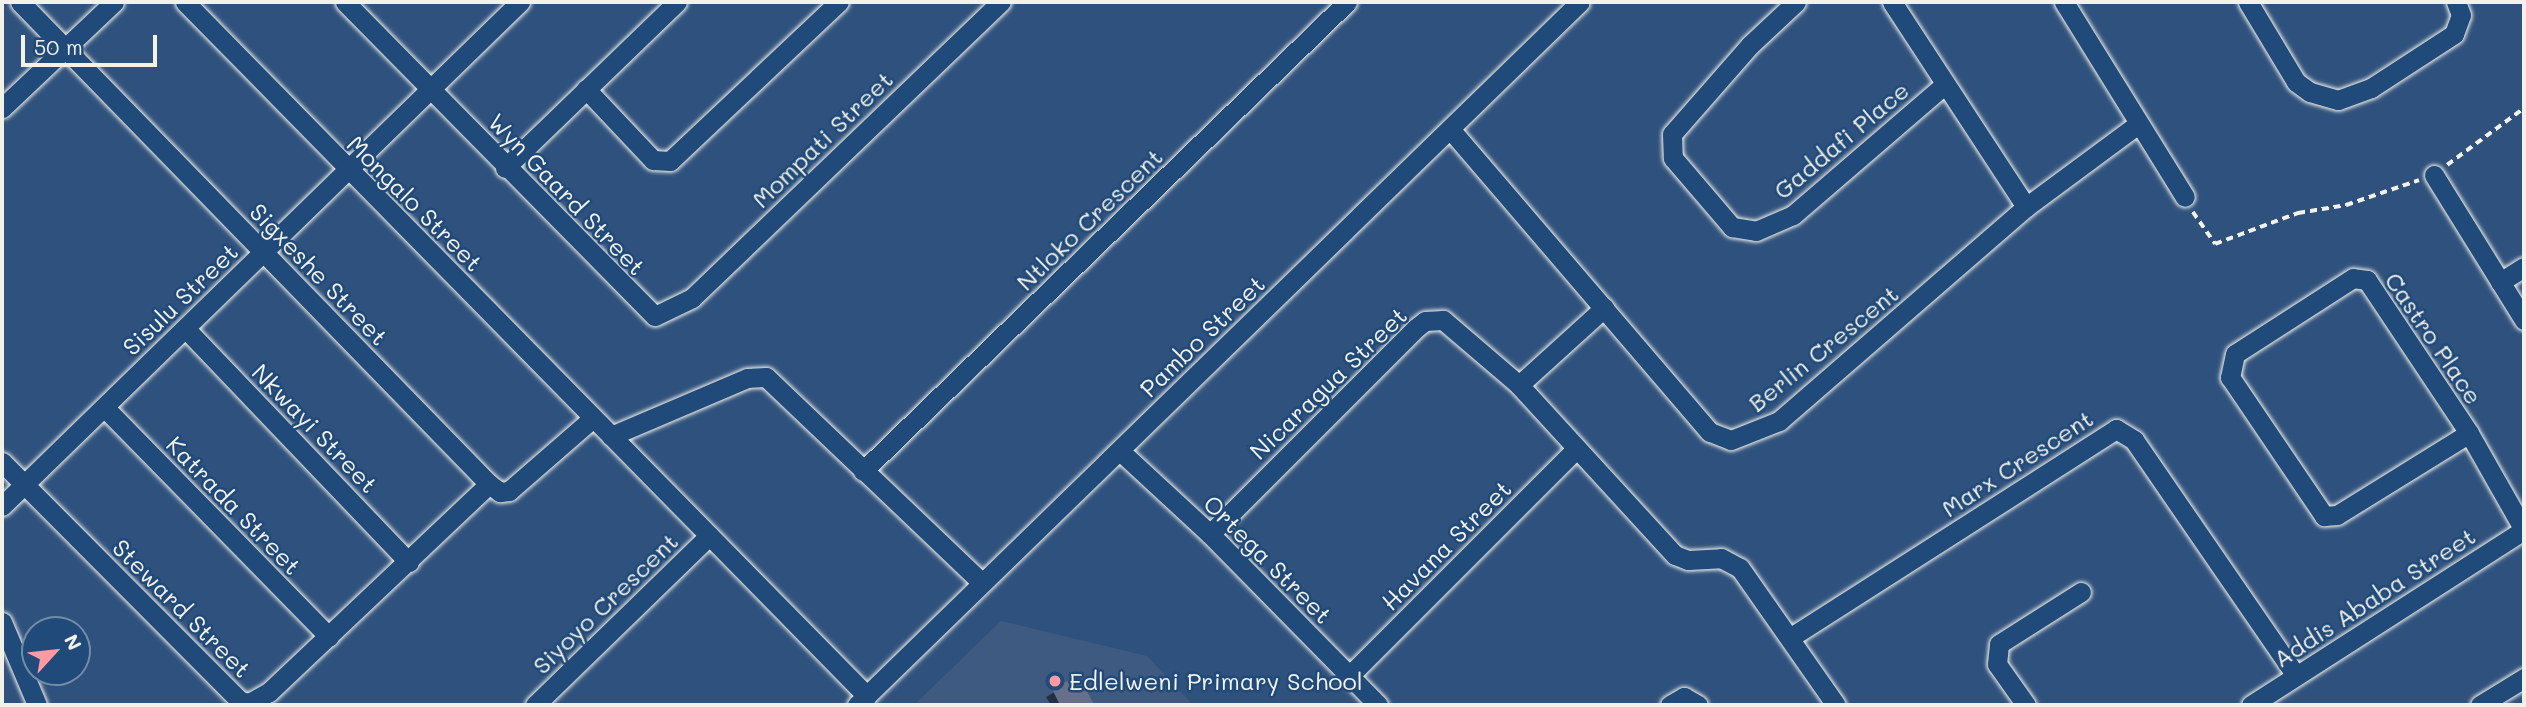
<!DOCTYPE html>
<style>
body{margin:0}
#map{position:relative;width:2526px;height:707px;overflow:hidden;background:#2e517d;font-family:Mali,sans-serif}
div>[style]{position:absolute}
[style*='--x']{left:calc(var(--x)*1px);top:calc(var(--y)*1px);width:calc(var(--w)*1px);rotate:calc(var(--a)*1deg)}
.built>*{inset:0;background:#3f5a81}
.shadow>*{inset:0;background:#0007}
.building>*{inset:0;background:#686f8a}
.path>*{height:3.5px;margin-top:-1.75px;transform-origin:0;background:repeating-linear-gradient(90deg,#f4f1e8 0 7px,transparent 0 12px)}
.roads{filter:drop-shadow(0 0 2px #f4f1e8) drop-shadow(0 0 2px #f4f1e8)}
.minor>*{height:19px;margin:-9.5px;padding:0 9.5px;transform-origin:9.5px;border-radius:9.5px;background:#1f4a7a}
.dots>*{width:19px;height:19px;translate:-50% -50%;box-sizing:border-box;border:4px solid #1f4a7a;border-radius:50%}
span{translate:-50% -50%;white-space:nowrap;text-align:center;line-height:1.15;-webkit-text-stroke:5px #1f4a7a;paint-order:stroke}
.street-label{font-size:24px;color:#f4f1e8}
.poi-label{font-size:24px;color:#f4f1e8}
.left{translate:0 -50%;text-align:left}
.frame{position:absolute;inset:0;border:4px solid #f4f1e8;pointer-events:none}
.north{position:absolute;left:21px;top:616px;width:70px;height:70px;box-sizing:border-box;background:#1f4a7a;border:2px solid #748da6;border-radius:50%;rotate:63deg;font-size:19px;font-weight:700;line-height:28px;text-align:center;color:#f4f1e8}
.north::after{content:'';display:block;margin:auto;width:24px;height:32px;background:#ff9aa2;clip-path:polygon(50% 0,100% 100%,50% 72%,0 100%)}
.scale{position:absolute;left:21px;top:35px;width:136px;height:32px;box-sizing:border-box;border:4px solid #f4f1e8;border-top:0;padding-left:9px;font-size:21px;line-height:24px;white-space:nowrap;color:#f4f1e8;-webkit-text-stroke:5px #1f4a7a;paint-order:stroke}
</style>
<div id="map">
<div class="built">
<div style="clip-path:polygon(1001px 621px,1147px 656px,1193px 705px,914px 705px)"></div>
</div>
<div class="shadow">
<div style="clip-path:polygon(1078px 678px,1092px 705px,1051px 705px,1046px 697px)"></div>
</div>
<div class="building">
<div style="clip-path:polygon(1079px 675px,1094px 705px,1060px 705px,1052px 689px)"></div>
</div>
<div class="path">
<div style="--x:2447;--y:165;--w:96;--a:-36.5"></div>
<div style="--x:2193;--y:212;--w:39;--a:55"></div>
<div style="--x:2215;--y:244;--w:89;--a:-20.5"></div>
<div style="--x:2298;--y:213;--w:49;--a:-9.5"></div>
<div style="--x:2346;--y:205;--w:77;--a:-18.9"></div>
</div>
<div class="roads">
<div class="minor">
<div style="--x:20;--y:2;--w:673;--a:45.78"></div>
<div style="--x:489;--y:484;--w:14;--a:36"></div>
<div style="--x:500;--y:492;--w:9;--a:-6"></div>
<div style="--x:509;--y:491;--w:111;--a:-41"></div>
<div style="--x:185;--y:2;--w:973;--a:45.5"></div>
<div style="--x:345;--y:2;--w:441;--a:45.4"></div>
<div style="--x:655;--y:316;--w:41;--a:-25.9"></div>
<div style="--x:692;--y:298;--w:428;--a:-43.8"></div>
<div style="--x:1796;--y:2;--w:63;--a:136.9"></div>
<div style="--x:1750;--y:45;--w:118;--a:131.2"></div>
<div style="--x:1672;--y:134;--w:24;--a:88"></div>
<div style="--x:1673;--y:158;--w:91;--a:49.5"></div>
<div style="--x:1732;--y:227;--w:24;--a:9"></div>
<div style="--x:1756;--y:231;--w:40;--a:-23.4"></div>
<div style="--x:1793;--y:215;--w:198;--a:-40.7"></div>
<div style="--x:1892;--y:2;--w:245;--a:56.8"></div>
<div style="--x:2064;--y:2;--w:229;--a:58.2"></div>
<div style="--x:2248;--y:2;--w:93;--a:59"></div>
<div style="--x:2296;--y:82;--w:17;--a:36"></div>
<div style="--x:2310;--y:92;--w:29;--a:16"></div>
<div style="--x:2338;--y:100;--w:35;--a:-20"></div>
<div style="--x:2371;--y:88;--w:99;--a:-33"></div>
<div style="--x:2454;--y:34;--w:20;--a:-70"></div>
<div style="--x:2461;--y:15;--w:14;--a:-111"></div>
<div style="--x:586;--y:89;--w:98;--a:46.7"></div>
<div style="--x:653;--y:160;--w:17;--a:3"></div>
<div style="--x:670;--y:161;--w:232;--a:-43.3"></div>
<div style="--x:2;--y:108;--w:154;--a:-43.4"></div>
<div style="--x:1450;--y:129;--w:399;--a:49.4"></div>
<div style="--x:1710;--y:432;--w:22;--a:21"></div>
<div style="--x:1731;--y:440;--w:52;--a:-21.6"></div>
<div style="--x:1779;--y:421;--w:327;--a:-40.9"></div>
<div style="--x:2026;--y:207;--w:139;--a:-36.5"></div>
<div style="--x:505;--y:168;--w:239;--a:-44"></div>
<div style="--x:2434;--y:175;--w:171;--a:58.2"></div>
<div style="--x:2500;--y:282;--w:28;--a:-32"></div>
<div style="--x:185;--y:328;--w:324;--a:46.3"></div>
<div style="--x:1519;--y:385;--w:115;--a:-42.2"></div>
<div style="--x:105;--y:408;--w:320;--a:45.6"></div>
<div style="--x:611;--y:436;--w:148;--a:-23.1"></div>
<div style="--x:747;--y:378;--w:19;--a:-3"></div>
<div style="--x:766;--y:377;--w:298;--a:43.6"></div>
<div style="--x:1120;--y:451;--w:122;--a:42.7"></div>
<div style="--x:1210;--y:534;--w:240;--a:45.5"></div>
<div style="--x:2;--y:462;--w:337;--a:45.1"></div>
<div style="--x:240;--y:701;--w:9;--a:13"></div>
<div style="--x:249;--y:703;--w:23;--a:-29"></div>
<div style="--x:269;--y:692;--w:303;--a:-43.4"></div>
<div style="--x:863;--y:471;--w:674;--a:-44.1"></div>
<div style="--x:2;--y:506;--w:723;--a:-44.22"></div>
<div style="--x:1210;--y:534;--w:291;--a:-45"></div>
<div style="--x:1416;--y:328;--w:11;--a:-38"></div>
<div style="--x:1425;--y:321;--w:18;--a:-3"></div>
<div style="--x:1443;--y:320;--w:100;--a:40.5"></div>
<div style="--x:1519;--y:385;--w:231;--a:47.5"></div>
<div style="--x:1675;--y:555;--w:14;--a:21"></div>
<div style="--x:1688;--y:560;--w:33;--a:-3"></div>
<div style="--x:1721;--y:558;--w:21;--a:28"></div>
<div style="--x:1740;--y:568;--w:167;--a:55"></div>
<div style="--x:2;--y:622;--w:90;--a:67.1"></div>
<div style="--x:1791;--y:637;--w:386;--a:-32.6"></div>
<div style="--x:2116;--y:429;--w:21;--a:31"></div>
<div style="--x:2134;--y:440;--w:286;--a:55.5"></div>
<div style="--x:1350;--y:675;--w:320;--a:-45"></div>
<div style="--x:535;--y:705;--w:243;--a:-44.2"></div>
<div style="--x:857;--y:705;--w:1008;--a:-44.2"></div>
<div style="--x:1670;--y:705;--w:16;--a:-30"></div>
<div style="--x:1684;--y:697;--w:16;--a:30"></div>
<div style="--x:2026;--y:705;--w:50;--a:-125.3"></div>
<div style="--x:1997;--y:664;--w:20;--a:-84"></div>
<div style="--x:1999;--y:644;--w:97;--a:-32.4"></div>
<div style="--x:2251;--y:705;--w:324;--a:-32.7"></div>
<div style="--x:2524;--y:530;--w:112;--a:-119.6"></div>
<div style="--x:2469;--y:433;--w:184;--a:-123.7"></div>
<div style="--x:2367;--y:280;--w:14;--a:-172"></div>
<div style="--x:2353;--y:278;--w:140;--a:147.2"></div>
<div style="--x:2235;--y:354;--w:24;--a:102"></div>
<div style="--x:2230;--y:377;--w:168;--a:55.9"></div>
<div style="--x:2324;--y:516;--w:13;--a:-4"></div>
<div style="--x:2337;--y:515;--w:155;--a:-31.8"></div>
<div style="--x:2480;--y:705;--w:52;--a:-31.5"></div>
</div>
</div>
<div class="dots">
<div style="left:1055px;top:681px;background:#ff9aa2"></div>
</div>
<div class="street-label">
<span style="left:822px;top:139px;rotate:-44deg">Mompati Street</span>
<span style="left:1841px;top:140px;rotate:-40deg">Gaddafi Place</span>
<span style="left:567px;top:194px;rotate:46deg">Wyn Gaard Street</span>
<span style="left:415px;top:203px;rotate:45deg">Mongalo Street</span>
<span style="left:1089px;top:219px;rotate:-44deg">Ntloko Crescent</span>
<span style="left:319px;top:274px;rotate:46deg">Sigxeshe Street</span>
<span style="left:180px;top:299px;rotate:-44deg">Sisulu Street</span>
<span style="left:1202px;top:336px;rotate:-44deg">Pambo Street</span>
<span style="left:2434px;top:338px;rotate:56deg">Castro Place</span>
<span style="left:1823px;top:348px;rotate:-39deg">Berlin Crescent</span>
<span style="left:1328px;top:383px;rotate:-44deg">Nicaragua Street</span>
<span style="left:315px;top:428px;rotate:46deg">Nkwayi Street</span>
<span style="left:2017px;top:463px;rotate:-33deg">Marx Crescent</span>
<span style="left:234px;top:505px;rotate:46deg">Katrada Street</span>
<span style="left:1446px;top:545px;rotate:-45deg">Havana Street</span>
<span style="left:1268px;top:559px;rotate:45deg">Ortega Street</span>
<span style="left:2374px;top:597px;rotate:-33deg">Addis Ababa Street</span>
<span style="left:605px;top:603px;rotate:-44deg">Siyoyo Crescent</span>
<span style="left:182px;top:608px;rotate:45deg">Steward Street</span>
</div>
<div class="poi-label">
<span class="left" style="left:1069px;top:681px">Edlelweni Primary School</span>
</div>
<div class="frame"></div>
<div class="north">N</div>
<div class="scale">50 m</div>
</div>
